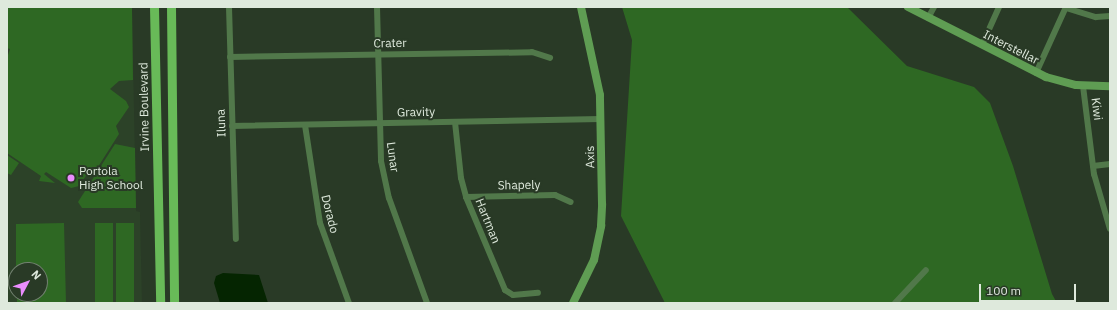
<!DOCTYPE html>
<style>
body{margin:0}
#map{position:relative;width:1117px;height:310px;overflow:hidden;background:#293a26;font-family:"IBM Plex Sans",sans-serif}
div>[style]{position:absolute}
[style*='--x']{left:calc(var(--x)*1px);top:calc(var(--y)*1px);width:calc(var(--w)*1px);rotate:calc(var(--a)*1deg)}
.built>*{inset:0;background:#2c4228}
.green>*{inset:0;background:#2e6823;transform-origin:0 0}
.water>*{inset:0;background:#052501}
.street>*{height:6px;margin:-3px;padding:0 3px;transform-origin:3px;border-radius:3px;background:#51784a}
.secondary>*{height:8px;margin:-4px;padding:0 4px;transform-origin:4px;border-radius:4px;background:#5f9d53}
.primary>*{height:9px;margin:-4.5px;padding:0 4.5px;transform-origin:4.5px;border-radius:4.5px;background:#68ba58}
.dots>*{width:11px;height:11px;translate:-50% -50%;box-sizing:border-box;border:2px solid #293a26;border-radius:50%}
span{translate:-50% -50%;white-space:nowrap;text-align:center;line-height:1.15;-webkit-text-stroke:4px #293a26;paint-order:stroke}
.street-label{font-size:12px;color:#dee9dc}
.poi-label{font-size:12px;color:#dee9dc}
.left{translate:0 -50%;text-align:left}
.frame{position:absolute;inset:0;border:8px solid #dee9dc;pointer-events:none}
.north{position:absolute;left:8px;top:262px;width:40px;height:40px;box-sizing:border-box;background:#293a26;border:1px solid #71806f;border-radius:50%;rotate:49deg;font-size:11px;font-weight:700;line-height:16px;text-align:center;color:#dee9dc}
.north::after{content:'';display:block;margin:auto;width:14px;height:18px;background:#ea8dfd;clip-path:polygon(50% 0,100% 100%,50% 72%,0 100%)}
.scale{position:absolute;left:979px;top:284px;width:97px;height:18px;box-sizing:border-box;border:2px solid #dee9dc;border-top:0;padding-left:5px;font-size:12px;line-height:14px;white-space:nowrap;color:#dee9dc;-webkit-text-stroke:3px #293a26;paint-order:stroke}
</style>
<div id="map">
<div class="built">
<div style="clip-path:polygon(evenodd,7px 7px,132px 7px,136px 211px,140px 212px,142px 303px,7px 303px,7px 7px,16px 270px,40px 270px,40px 294px,16px 294px,16px 270px)"></div>
</div>
<div class="green">
<div style="clip-path:polygon(7px 7px,132px 7px,133px 80px,119px 81px,110px 89px,126px 101px,129px 107px,116px 126px,119px 134px,96px 170px,92px 167px,79px 186px,71px 188px,46px 172px,44px 174px,55px 183px,39px 181px,41px 176px,7px 153px,7px 58px,10px 49px,7px 48px)"></div>
<div style="clip-path:polygon(622px 7px,847px 7px,907px 66px,974px 87px,990px 103px,1013px 166px,1052px 294px,1057px 303px,665px 303px,621px 216px,632px 40px)"></div>
<div style="clip-path:polygon(115px 144px,135px 148px,136px 208px,82px 208px,78px 202px)"></div>
<div style="clip-path:polygon(7px 155px,19px 163px,11px 175px,7px 173px)"></div>
<div style="clip-path:polygon(64px 223px,66px 303px,17px 303px,17px 294px,40px 294px,40px 270px,16px 270px,16px 224px)"></div>
<div style="left:95px;top:223px;width:18px;height:80px"></div>
<div style="left:116px;top:223px;width:18px;height:80px"></div>
</div>
<div class="water">
<div style="clip-path:polygon(223px 273px,259px 275px,268px 303px,220px 303px,214px 283px,216px 276px)"></div>
</div>
<div class="street">
<div style="--x:229;--y:7;--w:232;--a:88.3"></div>
<div style="--x:377;--y:7;--w:154;--a:88.5"></div>
<div style="--x:381;--y:161;--w:38;--a:78"></div>
<div style="--x:389;--y:198;--w:112;--a:70.1"></div>
<div style="--x:1066;--y:8;--w:31;--a:17"></div>
<div style="--x:1096;--y:17;--w:14;--a:-4"></div>
<div style="--x:928;--y:18;--w:13;--a:-61"></div>
<div style="--x:982;--y:45;--w:42;--a:-65.9"></div>
<div style="--x:230;--y:57;--w:302;--a:-0.9"></div>
<div style="--x:532;--y:52;--w:19;--a:18"></div>
<div style="--x:1036;--y:73;--w:72;--a:-65.6"></div>
<div style="--x:1083;--y:86;--w:89;--a:82.9"></div>
<div style="--x:1094;--y:174;--w:57;--a:73.8"></div>
<div style="--x:455;--y:122;--w:56;--a:83.9"></div>
<div style="--x:461;--y:178;--w:20;--a:75"></div>
<div style="--x:466;--y:197;--w:101;--a:67.2"></div>
<div style="--x:505;--y:290;--w:9;--a:32"></div>
<div style="--x:513;--y:295;--w:25;--a:-5"></div>
<div style="--x:305;--y:125;--w:99;--a:81.3"></div>
<div style="--x:320;--y:223;--w:85;--a:70.1"></div>
<div style="--x:232;--y:126;--w:369;--a:-1.1"></div>
<div style="--x:1093;--y:166;--w:17;--a:-7"></div>
<div style="--x:466;--y:197;--w:89;--a:-1.3"></div>
<div style="--x:555;--y:195;--w:17;--a:24"></div>
<div style="--x:895;--y:303;--w:45;--a:-46.8"></div>
</div>
<div class="secondary">
<div style="--x:908;--y:7;--w:155;--a:26.9"></div>
<div style="--x:1046;--y:77;--w:31;--a:15"></div>
<div style="--x:1076;--y:85;--w:34;--a:2"></div>
<div style="--x:573;--y:303;--w:48;--a:-64"></div>
<div style="--x:594;--y:260;--w:35;--a:-78"></div>
<div style="--x:601;--y:226;--w:22;--a:-87"></div>
<div style="--x:602;--y:204;--w:109;--a:-91.1"></div>
<div style="--x:600;--y:95;--w:90;--a:-102.2"></div>
</div>
<div class="primary">
<div style="--x:154;--y:7;--w:296;--a:88.8"></div>
<div style="--x:171;--y:7;--w:296;--a:89.4"></div>
</div>
<div class="dots">
<div style="left:71px;top:178px;background:#ea8dfd"></div>
</div>
<div class="street-label">
<span style="left:390px;top:43px;rotate:-1deg">Crater</span>
<span style="left:1011px;top:47px;rotate:27deg">Interstellar</span>
<span style="left:144px;top:107px;rotate:-91deg">Irvine Boulevard</span>
<span style="left:1097px;top:109px;rotate:83deg">Kiwi</span>
<span style="left:416px;top:112px;rotate:-1deg">Gravity</span>
<span style="left:221px;top:123px;rotate:-92deg">Iluna</span>
<span style="left:393px;top:157px;rotate:82deg">Lunar</span>
<span style="left:590px;top:157px;rotate:-91deg">Axis</span>
<span style="left:519px;top:185px;rotate:-1deg">Shapely</span>
<span style="left:330px;top:214px;rotate:76deg">Dorado</span>
<span style="left:488px;top:221px;rotate:68deg">Hartman</span>
</div>
<div class="poi-label">
<span class="left" style="left:79px;top:178px">Portola<br>High School</span>
</div>
<div class="frame"></div>
<div class="north">N</div>
<div class="scale">100 m</div>
</div>
